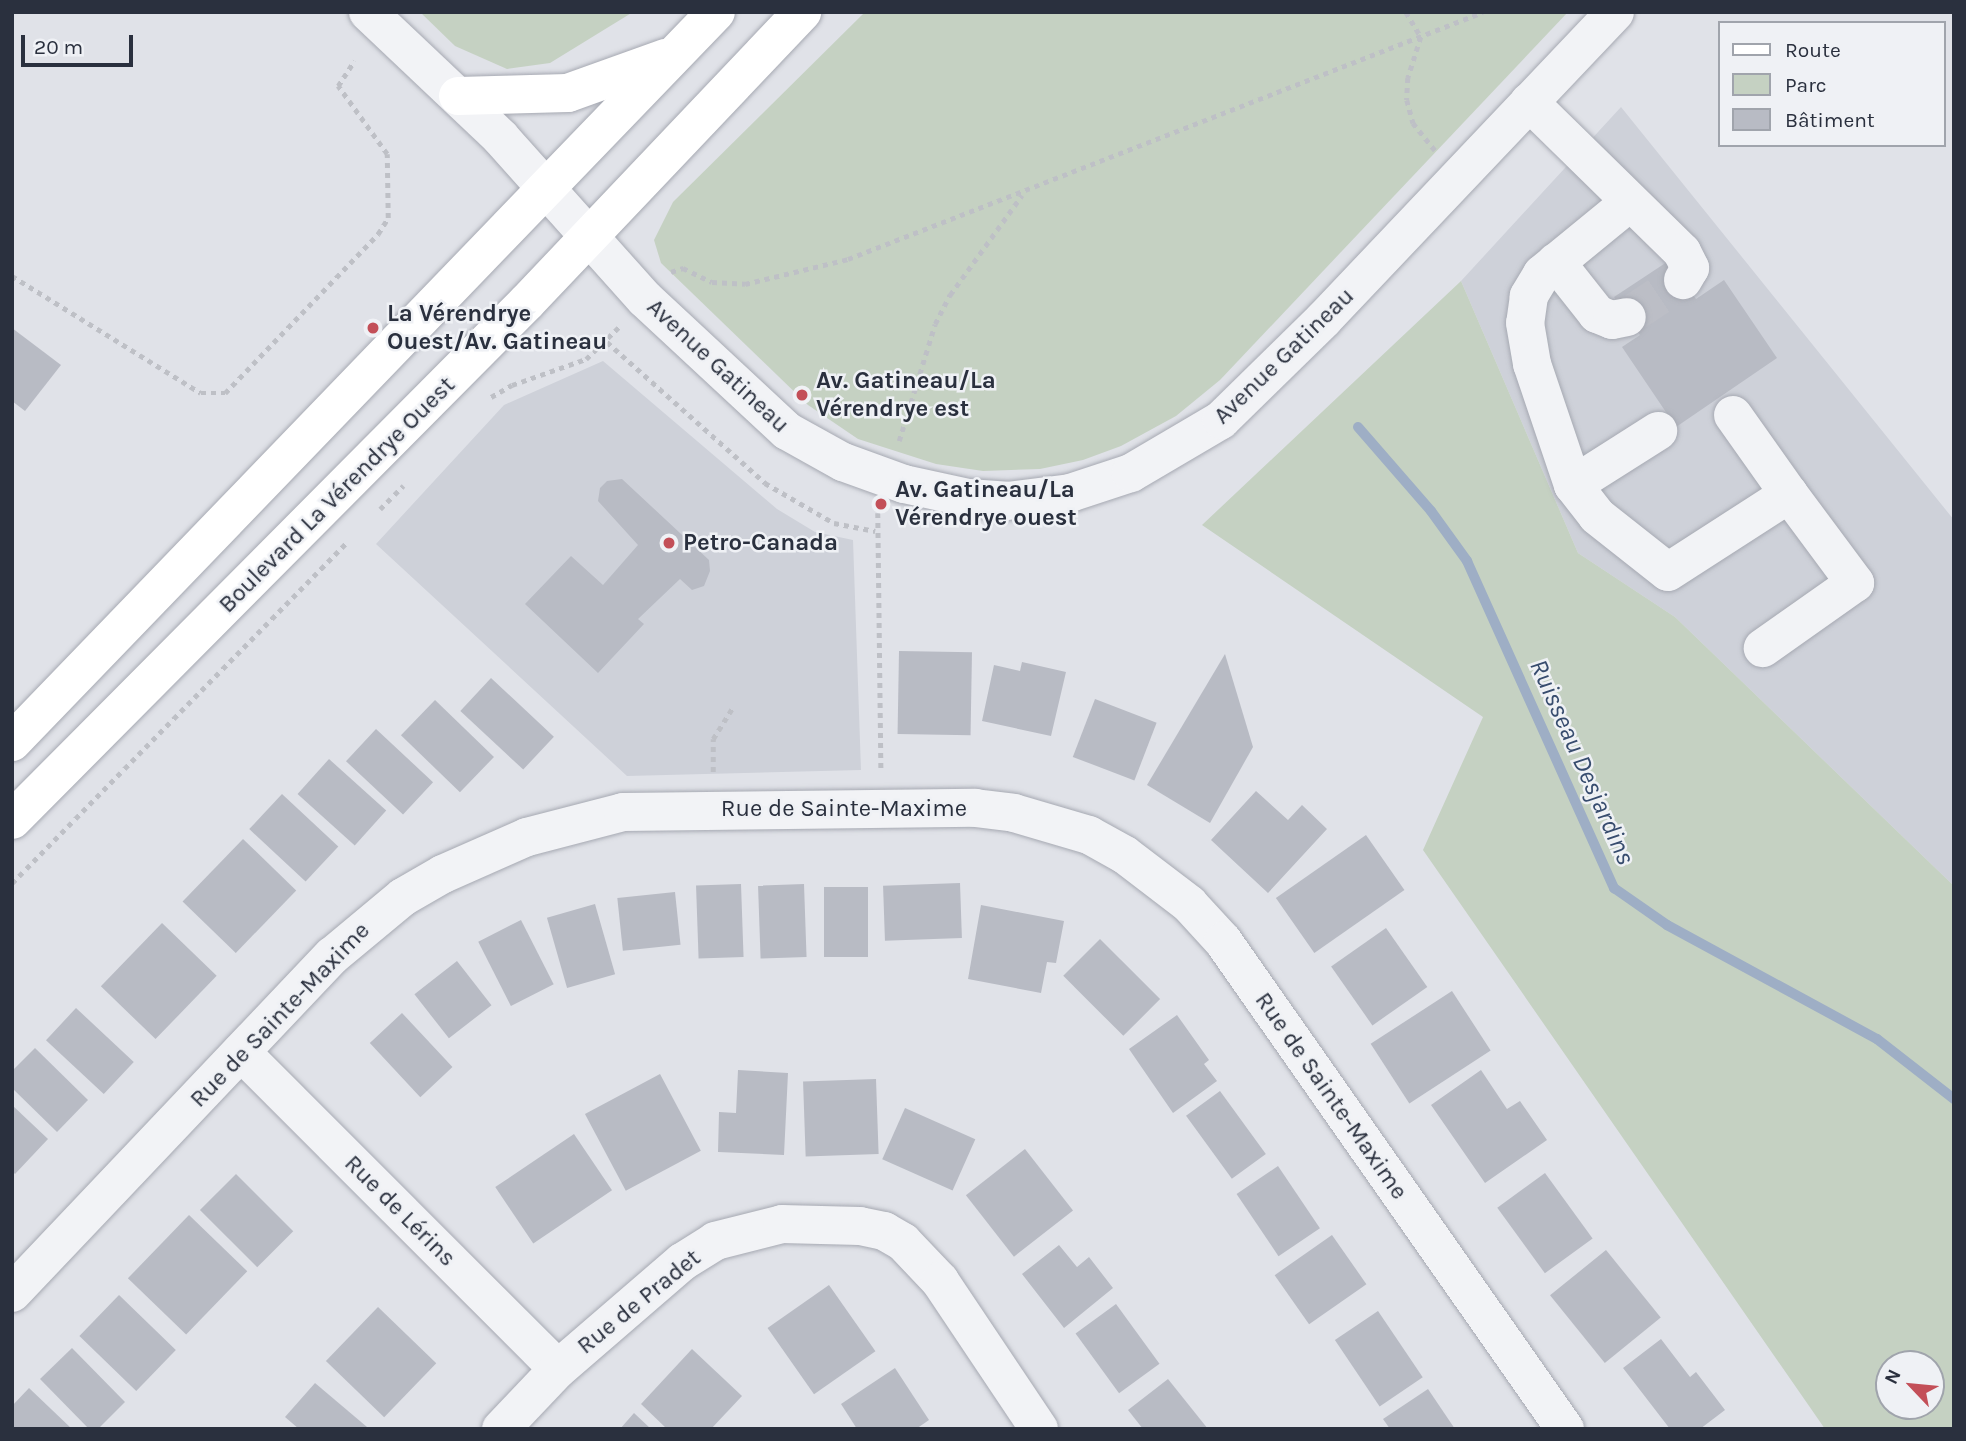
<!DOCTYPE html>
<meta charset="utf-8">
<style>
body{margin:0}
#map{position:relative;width:1966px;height:1441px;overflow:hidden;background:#e0e2e8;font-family:Karla,sans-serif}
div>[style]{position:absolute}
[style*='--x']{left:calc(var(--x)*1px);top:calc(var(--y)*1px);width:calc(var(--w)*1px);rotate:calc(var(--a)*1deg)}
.built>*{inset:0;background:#ced1d9}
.green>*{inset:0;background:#c5d1c2}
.stream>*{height:10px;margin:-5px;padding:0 5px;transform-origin:5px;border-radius:5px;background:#9eaec5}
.building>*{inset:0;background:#b8bbc4;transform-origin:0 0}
.minor-tunnel>*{height:38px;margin-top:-19px;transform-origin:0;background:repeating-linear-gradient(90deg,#bcbec6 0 38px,transparent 0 57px)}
.path>*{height:4.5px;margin-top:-2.25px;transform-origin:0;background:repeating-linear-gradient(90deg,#bec0c6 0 5px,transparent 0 10px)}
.roads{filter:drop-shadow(0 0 2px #a6a9b2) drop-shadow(0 0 2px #a6a9b2)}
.minor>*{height:38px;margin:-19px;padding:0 19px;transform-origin:19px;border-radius:19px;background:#f2f3f6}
.major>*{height:38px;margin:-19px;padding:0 19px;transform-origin:19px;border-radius:19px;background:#fff}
.dots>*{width:19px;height:19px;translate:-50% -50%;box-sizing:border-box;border:4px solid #eff1f5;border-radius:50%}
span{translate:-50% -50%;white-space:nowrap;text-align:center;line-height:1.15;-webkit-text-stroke:5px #eff1f5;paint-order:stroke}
.poi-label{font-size:24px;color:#2a303e;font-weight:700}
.left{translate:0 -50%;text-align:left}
.street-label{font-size:24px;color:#2a303e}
.water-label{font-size:26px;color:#374c6e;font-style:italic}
.frame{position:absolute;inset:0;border:14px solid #2a303e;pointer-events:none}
.legend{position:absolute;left:1718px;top:21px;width:228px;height:126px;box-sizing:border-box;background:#eff1f5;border:2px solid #a0a4ac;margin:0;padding:9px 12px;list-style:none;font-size:21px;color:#2a303e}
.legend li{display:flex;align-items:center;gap:14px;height:35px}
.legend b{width:35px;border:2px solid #a0a4ac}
.north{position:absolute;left:1875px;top:1350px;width:70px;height:70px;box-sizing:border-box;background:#eff1f5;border:2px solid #a0a4ac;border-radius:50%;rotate:296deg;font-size:19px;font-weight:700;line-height:28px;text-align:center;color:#2a303e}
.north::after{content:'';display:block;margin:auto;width:24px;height:32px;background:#c34f58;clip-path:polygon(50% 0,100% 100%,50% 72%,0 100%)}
.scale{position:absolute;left:21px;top:35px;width:112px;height:32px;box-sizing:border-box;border:4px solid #2a303e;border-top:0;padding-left:9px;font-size:21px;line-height:24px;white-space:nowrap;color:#2a303e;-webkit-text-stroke:5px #eff1f5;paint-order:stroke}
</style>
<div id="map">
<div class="built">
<div style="clip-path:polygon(1621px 107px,1954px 520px,1954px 886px,1675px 617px,1578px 553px,1461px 281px)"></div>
<div style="clip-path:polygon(603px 361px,777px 509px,815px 532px,853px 540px,861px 770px,627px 776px,376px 544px,504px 405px)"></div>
</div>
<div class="green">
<div style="clip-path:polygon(420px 12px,633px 12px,550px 63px,507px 69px,455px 46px)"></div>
<div style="clip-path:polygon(865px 12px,1568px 12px,1220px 380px,1176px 416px,1121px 446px,1083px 460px,1040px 469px,983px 471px,936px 464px,858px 439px,808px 405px,661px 263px,654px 240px,673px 202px)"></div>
<div style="clip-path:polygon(evenodd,1461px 281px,1578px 553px,1675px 617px,1954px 886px,1954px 1429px,1825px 1429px,1423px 850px,1483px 717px,1202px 525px,1461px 281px,1889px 1364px,1931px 1364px,1931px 1406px,1889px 1406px,1889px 1364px)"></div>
</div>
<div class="stream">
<div style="--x:1358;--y:427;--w:111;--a:49"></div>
<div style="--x:1431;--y:511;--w:62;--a:54.2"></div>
<div style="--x:1467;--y:561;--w:359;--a:65.8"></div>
<div style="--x:1614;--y:888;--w:65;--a:34.9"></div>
<div style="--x:1667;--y:925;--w:239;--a:28.5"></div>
<div style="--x:1877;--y:1039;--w:98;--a:37.9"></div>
</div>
<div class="building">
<div style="clip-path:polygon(1670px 260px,1696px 299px,1724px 280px,1777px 358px,1676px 427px,1622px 347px,1640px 335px,1614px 297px)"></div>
<div style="clip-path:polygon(12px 328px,61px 365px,25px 411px,12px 401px)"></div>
<div style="clip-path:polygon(622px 479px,709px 560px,710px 571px,704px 586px,692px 590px,680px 579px,638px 619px,644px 624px,598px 673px,525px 604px,571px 556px,603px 585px,638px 545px,598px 501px,600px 488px,607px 481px)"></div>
<div style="left:899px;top:651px;width:73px;height:83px;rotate:1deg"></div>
<div style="clip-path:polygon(1225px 654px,1253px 747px,1210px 823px,1147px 785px)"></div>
<div style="clip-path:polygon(1022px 662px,1066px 672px,1051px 736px,982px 721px,994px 665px,1020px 671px)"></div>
<div style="left:491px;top:678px;width:86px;height:45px;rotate:43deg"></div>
<div style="left:1095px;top:699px;width:66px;height:62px;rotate:21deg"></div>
<div style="left:435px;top:700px;width:82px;height:49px;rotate:44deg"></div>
<div style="left:376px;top:729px;width:78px;height:44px;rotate:43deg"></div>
<div style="left:329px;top:759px;width:77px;height:47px;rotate:42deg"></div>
<div style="clip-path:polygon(1256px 791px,1288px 820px,1302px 805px,1327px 829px,1268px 893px,1211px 840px)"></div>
<div style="left:282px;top:794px;width:77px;height:48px;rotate:43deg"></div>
<div style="left:1366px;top:835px;width:67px;height:110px;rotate:55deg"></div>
<div style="left:243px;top:839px;width:74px;height:87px;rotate:44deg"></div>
<div style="left:960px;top:883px;width:55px;height:77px;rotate:88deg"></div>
<div style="left:741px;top:884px;width:73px;height:45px;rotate:88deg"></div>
<div style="left:804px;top:884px;width:73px;height:46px;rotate:88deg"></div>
<div style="left:824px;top:887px;width:44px;height:70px"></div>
<div style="left:675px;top:892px;width:53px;height:58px;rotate:84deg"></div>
<div style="left:595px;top:904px;width:73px;height:50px;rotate:74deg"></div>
<div style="clip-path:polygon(981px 905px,1064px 921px,1056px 963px,1047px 962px,1041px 993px,968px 979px)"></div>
<div style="left:521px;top:920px;width:72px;height:48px;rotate:63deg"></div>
<div style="left:162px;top:923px;width:76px;height:88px;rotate:44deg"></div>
<div style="left:1386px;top:928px;width:72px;height:67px;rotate:55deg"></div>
<div style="left:1100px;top:939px;width:85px;height:52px;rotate:45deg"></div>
<div style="left:457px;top:961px;width:56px;height:54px;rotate:52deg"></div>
<div style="left:1452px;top:991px;width:71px;height:97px;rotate:57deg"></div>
<div style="left:76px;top:1008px;width:79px;height:44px;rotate:43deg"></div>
<div style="left:402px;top:1013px;width:74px;height:44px;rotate:47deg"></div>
<div style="clip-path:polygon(1177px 1015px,1209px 1060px,1204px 1064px,1217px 1081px,1173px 1113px,1129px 1049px)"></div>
<div style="clip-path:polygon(35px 1048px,88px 1100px,57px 1132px,12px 1088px,12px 1071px)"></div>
<div style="clip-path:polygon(738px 1070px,788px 1073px,784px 1155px,718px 1152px,719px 1112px,736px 1113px)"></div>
<div style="clip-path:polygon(1481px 1070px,1507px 1109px,1520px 1101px,1547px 1140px,1485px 1183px,1431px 1105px)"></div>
<div style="left:660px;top:1074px;width:87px;height:85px;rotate:62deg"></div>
<div style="left:876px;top:1079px;width:75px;height:73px;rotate:88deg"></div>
<div style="left:1220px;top:1091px;width:78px;height:42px;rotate:54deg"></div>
<div style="clip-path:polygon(12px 1105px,48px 1139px,15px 1174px,12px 1171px)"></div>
<div style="left:905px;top:1108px;width:77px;height:56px;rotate:24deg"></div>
<div style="left:574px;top:1134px;width:68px;height:95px;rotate:56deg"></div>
<div style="left:1025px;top:1149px;width:78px;height:75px;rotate:52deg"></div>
<div style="left:1278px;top:1166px;width:75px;height:50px;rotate:56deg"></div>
<div style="left:1545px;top:1173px;width:81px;height:59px;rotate:54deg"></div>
<div style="left:236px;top:1174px;width:81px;height:51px;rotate:45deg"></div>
<div style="left:189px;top:1215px;width:81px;height:88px;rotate:44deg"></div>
<div style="left:1332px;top:1235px;width:60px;height:70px;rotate:55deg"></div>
<div style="clip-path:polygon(1059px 1245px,1077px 1267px,1089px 1257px,1113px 1288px,1064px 1328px,1022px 1274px)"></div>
<div style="left:1606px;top:1250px;width:87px;height:72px;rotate:51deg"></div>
<div style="left:829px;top:1285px;width:81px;height:75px;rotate:55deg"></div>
<div style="left:119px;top:1295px;width:79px;height:57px;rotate:44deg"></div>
<div style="left:1116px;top:1304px;width:74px;height:50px;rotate:54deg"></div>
<div style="left:378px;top:1307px;width:81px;height:75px;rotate:44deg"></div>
<div style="left:1378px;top:1311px;width:80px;height:52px;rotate:56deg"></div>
<div style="clip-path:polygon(1661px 1339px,1690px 1377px,1696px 1372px,1725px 1410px,1700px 1429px,1670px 1429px,1623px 1368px)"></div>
<div style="clip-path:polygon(72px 1348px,125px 1402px,98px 1429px,89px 1429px,40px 1379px)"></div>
<div style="clip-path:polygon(692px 1349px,742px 1396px,711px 1429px,667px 1429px,641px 1404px)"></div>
<div style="clip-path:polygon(895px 1368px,929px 1420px,916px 1429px,857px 1429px,841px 1404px)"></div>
<div style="clip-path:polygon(1168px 1379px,1208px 1429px,1143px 1429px,1128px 1410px)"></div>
<div style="clip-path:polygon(315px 1383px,367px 1427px,365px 1429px,299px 1429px,285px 1417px)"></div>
<div style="clip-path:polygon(29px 1388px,72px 1429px,12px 1429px,12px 1406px)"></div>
<div style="clip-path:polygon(1428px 1389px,1455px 1429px,1390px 1429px,1383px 1419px)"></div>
<div style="clip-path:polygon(634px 1413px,651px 1429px,620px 1429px)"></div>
</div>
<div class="minor-tunnel">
<div style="--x:1627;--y:317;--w:67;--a:-33.5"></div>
</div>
<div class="path">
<div style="--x:1406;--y:12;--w:29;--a:59"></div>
<div style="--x:1421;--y:37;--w:43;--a:107.6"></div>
<div style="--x:1408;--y:78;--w:22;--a:93"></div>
<div style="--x:1407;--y:100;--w:24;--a:75"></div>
<div style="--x:1413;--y:123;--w:35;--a:51"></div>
<div style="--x:671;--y:272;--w:13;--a:-18"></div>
<div style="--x:683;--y:268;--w:32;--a:26"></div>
<div style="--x:712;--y:282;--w:33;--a:3"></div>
<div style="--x:745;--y:284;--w:106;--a:-13.6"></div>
<div style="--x:848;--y:259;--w:681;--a:-21.25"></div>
<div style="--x:12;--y:276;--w:222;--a:31.8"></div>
<div style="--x:201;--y:393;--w:24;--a:0"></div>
<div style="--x:225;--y:393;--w:221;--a:-46.1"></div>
<div style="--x:378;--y:234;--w:19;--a:-58"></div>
<div style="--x:388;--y:218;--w:64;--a:-90.9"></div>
<div style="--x:387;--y:154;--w:84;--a:-125.8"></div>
<div style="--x:338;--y:86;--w:30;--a:-57"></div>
<div style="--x:607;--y:342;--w:212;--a:41.7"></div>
<div style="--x:765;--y:483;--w:80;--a:30.1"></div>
<div style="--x:834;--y:523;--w:42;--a:11"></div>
<div style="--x:491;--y:397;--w:24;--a:-30"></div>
<div style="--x:512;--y:385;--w:78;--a:-19.4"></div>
<div style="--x:586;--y:359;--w:49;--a:-44.2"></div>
<div style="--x:899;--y:441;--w:122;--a:-72.9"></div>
<div style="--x:935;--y:324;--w:33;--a:-63"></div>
<div style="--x:950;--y:295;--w:123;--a:-54.2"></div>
<div style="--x:380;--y:509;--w:33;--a:-45"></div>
<div style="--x:878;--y:513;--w:257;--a:89.3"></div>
<div style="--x:713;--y:772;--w:33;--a:-90"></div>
<div style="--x:713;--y:739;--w:36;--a:-58"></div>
<div style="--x:12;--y:883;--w:477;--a:-45.5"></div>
</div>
<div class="roads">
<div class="minor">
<div style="--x:368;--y:12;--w:182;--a:43.4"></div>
<div style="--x:500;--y:137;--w:217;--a:48.2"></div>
<div style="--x:645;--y:299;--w:194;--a:42.9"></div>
<div style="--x:787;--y:431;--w:64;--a:29"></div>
<div style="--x:843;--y:462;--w:65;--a:19.8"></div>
<div style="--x:904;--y:484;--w:66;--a:12.3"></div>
<div style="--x:968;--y:498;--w:39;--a:4"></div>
<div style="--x:1007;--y:501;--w:64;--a:-7.2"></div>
<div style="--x:1070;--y:493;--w:64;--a:-18.2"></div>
<div style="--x:1131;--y:473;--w:104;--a:-30.5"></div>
<div style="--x:1221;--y:420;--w:143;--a:-44.4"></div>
<div style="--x:1323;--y:320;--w:424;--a:-46.5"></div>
<div style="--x:1529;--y:102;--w:214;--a:44.4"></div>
<div style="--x:1682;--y:252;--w:18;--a:63"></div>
<div style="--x:1690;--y:268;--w:14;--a:120"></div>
<div style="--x:1630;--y:202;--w:114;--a:140.7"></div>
<div style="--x:1542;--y:274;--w:26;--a:121"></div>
<div style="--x:1529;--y:296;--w:27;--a:98"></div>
<div style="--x:1525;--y:323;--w:42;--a:80.3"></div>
<div style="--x:1532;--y:364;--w:128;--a:71.3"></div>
<div style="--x:1573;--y:485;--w:39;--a:52"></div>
<div style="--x:1597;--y:516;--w:90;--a:38.3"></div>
<div style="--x:1668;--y:572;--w:144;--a:-32.8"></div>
<div style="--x:1789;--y:494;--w:111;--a:53.4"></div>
<div style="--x:1855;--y:583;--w:113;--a:144.8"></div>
<div style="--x:1556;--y:262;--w:66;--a:51.7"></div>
<div style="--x:1597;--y:314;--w:16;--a:22"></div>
<div style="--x:1612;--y:320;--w:15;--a:-11"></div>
<div style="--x:1733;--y:415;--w:97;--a:54.7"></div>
<div style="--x:1573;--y:485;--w:101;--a:-32.4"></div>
<div style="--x:241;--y:1052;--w:448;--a:45"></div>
<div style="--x:12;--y:1293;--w:465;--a:-46.5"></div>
<div style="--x:332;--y:956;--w:92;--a:-39.7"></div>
<div style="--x:403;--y:897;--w:46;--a:-29.9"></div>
<div style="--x:443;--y:874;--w:92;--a:-23.8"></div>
<div style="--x:527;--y:837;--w:99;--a:-14.6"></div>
<div style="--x:623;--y:812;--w:352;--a:-0.7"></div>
<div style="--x:975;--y:808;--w:39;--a:7"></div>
<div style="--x:1014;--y:813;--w:78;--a:16.3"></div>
<div style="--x:1089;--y:835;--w:41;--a:29.1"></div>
<div style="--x:1125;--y:855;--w:81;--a:37.4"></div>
<div style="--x:1189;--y:904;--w:50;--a:47.4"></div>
<div style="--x:1223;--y:941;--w:596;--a:54.98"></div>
<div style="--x:501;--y:1429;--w:83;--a:-46.5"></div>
<div style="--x:558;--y:1369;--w:164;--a:-40.8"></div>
<div style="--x:682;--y:1262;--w:39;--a:-32"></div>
<div style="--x:715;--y:1241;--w:69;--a:-14.2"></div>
<div style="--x:782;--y:1224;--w:78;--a:1.5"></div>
<div style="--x:860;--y:1226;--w:25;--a:12"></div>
<div style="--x:884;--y:1231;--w:22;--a:30"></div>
<div style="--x:903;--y:1242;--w:54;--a:46.5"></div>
<div style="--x:940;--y:1281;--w:178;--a:56.2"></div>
</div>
<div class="major">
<div style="--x:458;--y:96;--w:110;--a:-1.6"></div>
<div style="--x:568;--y:93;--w:103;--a:-19.8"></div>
<div style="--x:12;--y:742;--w:1014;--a:-46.04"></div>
<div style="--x:12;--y:820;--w:730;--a:-45.17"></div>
<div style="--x:527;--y:302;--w:400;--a:-46.5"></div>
</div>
</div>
<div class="dots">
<div style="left:373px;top:328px;background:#c34f58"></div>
<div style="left:802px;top:395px;background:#c34f58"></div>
<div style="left:881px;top:504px;background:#c34f58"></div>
<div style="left:669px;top:543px;background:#c34f58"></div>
</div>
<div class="poi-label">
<span class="left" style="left:387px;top:328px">La Vérendrye<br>Ouest/Av. Gatineau</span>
<span class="left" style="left:816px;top:395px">Av. Gatineau/La<br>Vérendrye est</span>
<span class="left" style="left:895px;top:504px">Av. Gatineau/La<br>Vérendrye ouest</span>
<span class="left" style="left:683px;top:543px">Petro-Canada</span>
</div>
<div class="street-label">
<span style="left:1284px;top:356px;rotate:-44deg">Avenue Gatineau</span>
<span style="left:718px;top:366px;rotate:43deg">Avenue Gatineau</span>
<span style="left:337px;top:495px;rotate:-45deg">Boulevard La Vérendrye Ouest</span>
<span style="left:844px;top:809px">Rue de Sainte-Maxime</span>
<span style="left:280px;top:1015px;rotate:-46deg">Rue de Sainte-Maxime</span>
<span style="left:1331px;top:1096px;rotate:55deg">Rue de Sainte-Maxime</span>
<span style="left:400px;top:1211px;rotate:45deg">Rue de Lérins</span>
<span style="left:639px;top:1302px;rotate:-39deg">Rue de Pradet</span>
</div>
<div class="water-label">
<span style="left:1582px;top:762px;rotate:66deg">Ruisseau Desjardins</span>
</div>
<div class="frame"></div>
<ul class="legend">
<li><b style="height:9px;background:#fff"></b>Route</li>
<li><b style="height:19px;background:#c5d1c2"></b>Parc</li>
<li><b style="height:19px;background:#b8bbc4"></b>Bâtiment</li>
</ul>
<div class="north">N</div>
<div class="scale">20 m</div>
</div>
